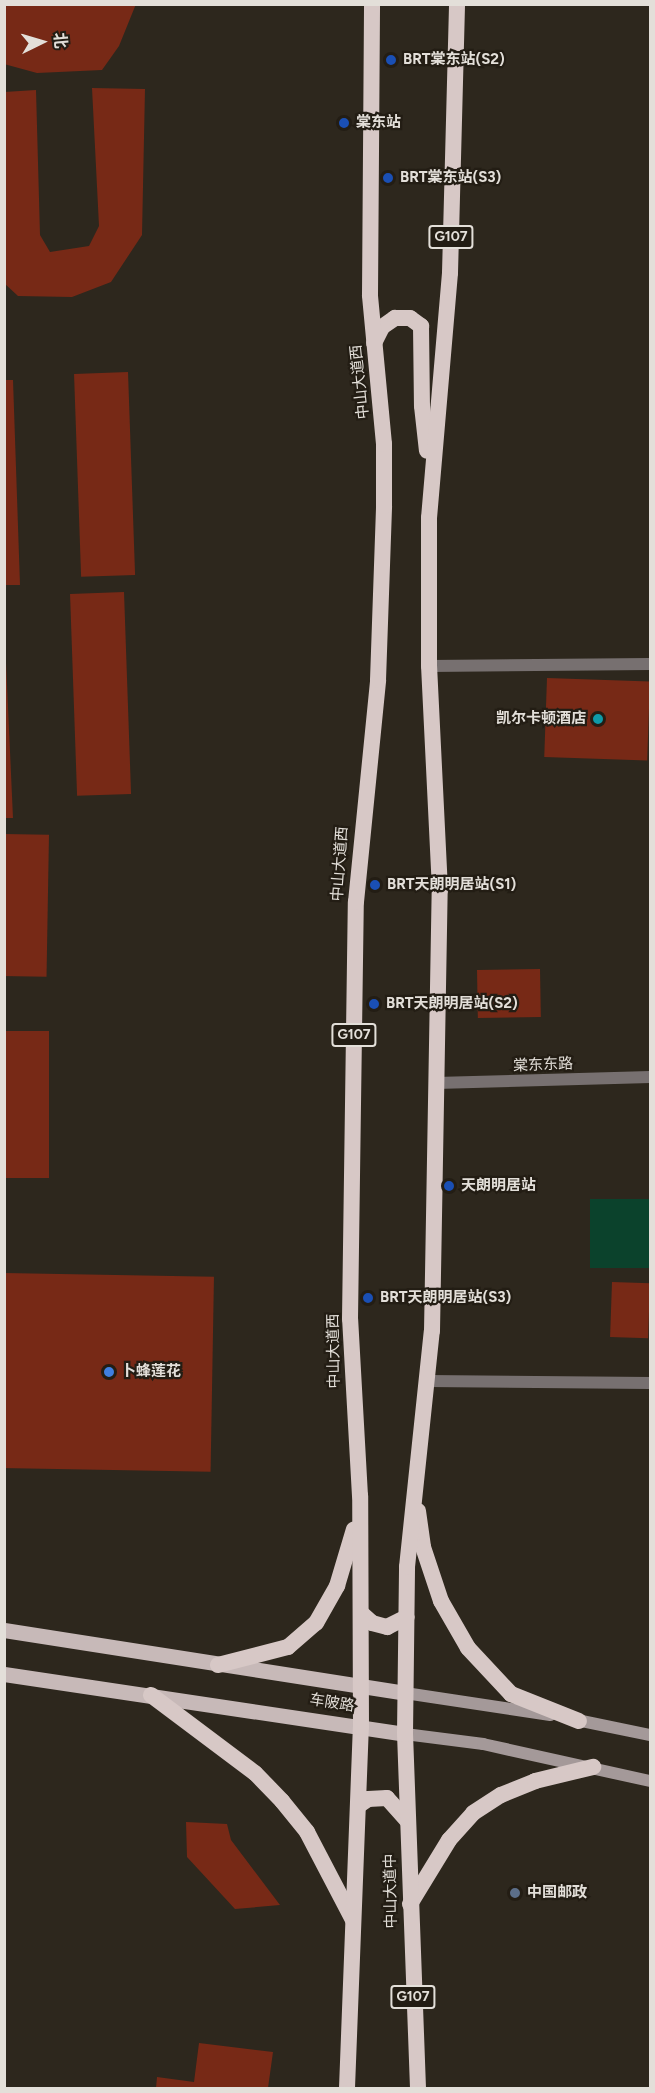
<!DOCTYPE html>
<meta charset="utf-8">
<style>
body{margin:0}
#map{position:relative;width:655px;height:2093px;overflow:hidden;background:#2d271d;font-family:Figtree,"Noto Sans SC",sans-serif}
div>[style]{position:absolute}
[style*='--x']{left:calc(var(--x)*1px);top:calc(var(--y)*1px);width:calc(var(--w)*1px);rotate:calc(var(--a)*1deg)}
.green>*{inset:0;background:#0b422c;transform-origin:0 0}
.building>*{inset:0;background:#772916;transform-origin:0 0}
.minor>*{height:12px;margin:-6px;padding:0 6px;transform-origin:6px;border-radius:6px;background:#777070}
.secondary>*{height:12px;margin:-6px;padding:0 6px;transform-origin:6px;border-radius:6px;background:#a49999}
.primary>*{height:15px;margin:-7.5px;padding:0 7.5px;transform-origin:7.5px;border-radius:7.5px;background:#c7b9b8}
.trunk>*{height:16px;margin:-8px;padding:0 8px;transform-origin:8px;border-radius:8px;background:#d7c8c6}
.dots>*{width:16px;height:16px;translate:-50% -50%;box-sizing:border-box;border:3px solid #231d14;border-radius:50%}
span{translate:-50% -50%;white-space:nowrap;text-align:center;line-height:1.15;-webkit-text-stroke:4.5px #231d14;paint-order:stroke}
.shield-label span{padding:2px 4px;background:#231d14;border:2px solid;border-radius:4px;-webkit-text-stroke-width:0}
.shield-label{font-size:14px;color:#e3dfd9;font-weight:700}
.poi-label{font-size:15px;color:#e3dfd9;font-weight:700}
.left{translate:0 -50%;text-align:left}
.right{translate:-100% -50%;text-align:right}
.street-label{font-size:15px;color:#e3dfd9}
.frame{position:absolute;inset:0;border:6px solid #e3dfd9;pointer-events:none}
.north{position:absolute;left:12px;top:12px;width:60px;height:60px;-webkit-text-stroke:4px #231d14;paint-order:stroke;rotate:85deg;font-size:16px;font-weight:700;line-height:24px;text-align:center;color:#e3dfd9}
.north::after{content:'';display:block;margin:auto;width:21px;height:27px;background:#e3dfd9;clip-path:polygon(50% 0,100% 100%,50% 72%,0 100%)}
</style>
<div id="map">
<div class="green">
<div style="left:650px;top:1199px;width:69px;height:60px;rotate:90deg"></div>
</div>
<div class="building">
<div style="clip-path:polygon(4px 4px,49px 6px,136px 4px,119px 46px,102px 70px,37px 73px,4px 64px)"></div>
<div style="clip-path:polygon(92px 88px,145px 89px,142px 235px,111px 282px,72px 297px,18px 296px,4px 283px,4px 92px,36px 90px,40px 235px,50px 252px,89px 246px,99px 226px)"></div>
<div style="left:128px;top:372px;width:203px;height:54px;rotate:88deg"></div>
<div style="clip-path:polygon(4px 380px,13px 380px,20px 585px,4px 585px)"></div>
<div style="left:124px;top:592px;width:202px;height:54px;rotate:88deg"></div>
<div style="clip-path:polygon(4px 618px,13px 818px,4px 818px)"></div>
<div style="left:547px;top:678px;width:103px;height:79px;rotate:2deg"></div>
<div style="left:4px;top:834px;width:45px;height:142px;rotate:1deg"></div>
<div style="left:540px;top:969px;width:48px;height:63px;rotate:89deg"></div>
<div style="left:4px;top:1031px;width:45px;height:147px"></div>
<div style="left:4px;top:1273px;width:210px;height:195px;rotate:1deg"></div>
<div style="left:612px;top:1282px;width:38px;height:55px;rotate:2deg"></div>
<div style="clip-path:polygon(186px 1822px,227px 1824px,231px 1840px,280px 1905px,235px 1909px,187px 1857px)"></div>
<div style="clip-path:polygon(199px 2043px,273px 2052px,268px 2088px,156px 2088px,157px 2077px,194px 2082px)"></div>
</div>
<div class="minor">
<div style="--x:429;--y:666;--w:221;--a:-0.5"></div>
<div style="--x:436;--y:1083;--w:214;--a:-1.6"></div>
<div style="--x:428;--y:1381;--w:222;--a:0.5"></div>
</div>
<div class="secondary">
<div style="--x:405;--y:1693;--w:147;--a:8.6"></div>
<div style="--x:572;--y:1719;--w:80;--a:11.6"></div>
<div style="--x:405;--y:1734;--w:79;--a:7.3"></div>
<div style="--x:483;--y:1744;--w:171;--a:12.5"></div>
</div>
<div class="primary">
<div style="--x:4;--y:1630;--w:406;--a:8.9"></div>
<div style="--x:4;--y:1674;--w:405;--a:8.5"></div>
</div>
<div class="trunk">
<div style="--x:374;--y:343;--w:18;--a:-63"></div>
<div style="--x:382;--y:327;--w:16;--a:-35"></div>
<div style="--x:395;--y:318;--w:15;--a:0"></div>
<div style="--x:410;--y:318;--w:14;--a:36"></div>
<div style="--x:421;--y:326;--w:80;--a:89.3"></div>
<div style="--x:422;--y:406;--w:45;--a:83.7"></div>
<div style="--x:418;--y:1511;--w:36;--a:82"></div>
<div style="--x:423;--y:1547;--w:57;--a:71.6"></div>
<div style="--x:441;--y:1601;--w:54;--a:60.1"></div>
<div style="--x:468;--y:1648;--w:63;--a:46.9"></div>
<div style="--x:511;--y:1694;--w:73;--a:21.7"></div>
<div style="--x:361;--y:1613;--w:15;--a:42"></div>
<div style="--x:372;--y:1623;--w:16;--a:15"></div>
<div style="--x:387;--y:1627;--w:22;--a:-27"></div>
<div style="--x:218;--y:1665;--w:72;--a:-14.4"></div>
<div style="--x:288;--y:1647;--w:37;--a:-41"></div>
<div style="--x:316;--y:1623;--w:43;--a:-60.4"></div>
<div style="--x:337;--y:1586;--w:59;--a:-73.4"></div>
<div style="--x:151;--y:1695;--w:130;--a:36.9"></div>
<div style="--x:255;--y:1773;--w:39;--a:46"></div>
<div style="--x:282;--y:1801;--w:40;--a:51"></div>
<div style="--x:307;--y:1832;--w:99;--a:62.4"></div>
<div style="--x:358;--y:1806;--w:12;--a:-35"></div>
<div style="--x:368;--y:1799;--w:19;--a:-3"></div>
<div style="--x:387;--y:1798;--w:30;--a:48"></div>
<div style="--x:410;--y:1904;--w:75;--a:-58.6"></div>
<div style="--x:449;--y:1840;--w:36;--a:-48"></div>
<div style="--x:473;--y:1813;--w:33;--a:-33"></div>
<div style="--x:501;--y:1795;--w:37;--a:-22"></div>
<div style="--x:535;--y:1781;--w:60;--a:-13.6"></div>
<div style="--x:347;--y:2088;--w:361;--a:-87.8"></div>
<div style="--x:361;--y:1727;--w:231;--a:-90.2"></div>
<div style="--x:360;--y:1496;--w:177;--a:-93.2"></div>
<div style="--x:350;--y:1319;--w:417;--a:-89.2"></div>
<div style="--x:356;--y:902;--w:223;--a:-84.3"></div>
<div style="--x:378;--y:680;--w:174;--a:-88"></div>
<div style="--x:384;--y:506;--w:62;--a:-90"></div>
<div style="--x:384;--y:444;--w:150;--a:-95.4"></div>
<div style="--x:370;--y:295;--w:291;--a:-89.6"></div>
<div style="--x:418;--y:2088;--w:354;--a:-92.1"></div>
<div style="--x:405;--y:1734;--w:167;--a:-89.3"></div>
<div style="--x:407;--y:1567;--w:237;--a:-84"></div>
<div style="--x:432;--y:1331;--w:441;--a:-89"></div>
<div style="--x:440;--y:890;--w:224;--a:-92.8"></div>
<div style="--x:429;--y:666;--w:148;--a:-90"></div>
<div style="--x:429;--y:518;--w:246;--a:-85.1"></div>
<div style="--x:450;--y:273;--w:269;--a:-88.5"></div>
</div>
<div class="dots">
<div style="left:391px;top:60px;background:#1a4fb4"></div>
<div style="left:344px;top:123px;background:#1a4fb4"></div>
<div style="left:388px;top:178px;background:#1a4fb4"></div>
<div style="left:598px;top:719px;background:#0f9aa8"></div>
<div style="left:375px;top:885px;background:#1a4fb4"></div>
<div style="left:374px;top:1004px;background:#1a4fb4"></div>
<div style="left:449px;top:1186px;background:#1a4fb4"></div>
<div style="left:368px;top:1298px;background:#1a4fb4"></div>
<div style="left:109px;top:1372px;background:#3f7fe0"></div>
<div style="left:515px;top:1893px;background:#5c6f8a"></div>
</div>
<div class="shield-label">
<span style="left:451px;top:237px">G107</span>
<span style="left:354px;top:1035px">G107</span>
<span style="left:413px;top:1997px">G107</span>
</div>
<div class="poi-label">
<span class="left" style="left:403px;top:60px">BRT棠东站(S2)</span>
<span class="left" style="left:356px;top:123px">棠东站</span>
<span class="left" style="left:400px;top:178px">BRT棠东站(S3)</span>
<span class="right" style="left:586px;top:719px">凯尔卡顿酒店</span>
<span class="left" style="left:387px;top:885px">BRT天朗明居站(S1)</span>
<span class="left" style="left:386px;top:1004px">BRT天朗明居站(S2)</span>
<span class="left" style="left:461px;top:1186px">天朗明居站</span>
<span class="left" style="left:380px;top:1298px">BRT天朗明居站(S3)</span>
<span class="left" style="left:121px;top:1372px">卜蜂莲花</span>
<span class="left" style="left:527px;top:1893px">中国邮政</span>
</div>
<div class="street-label">
<span style="left:360px;top:382px;rotate:-96deg">中山大道西</span>
<span style="left:340px;top:864px;rotate:-86deg">中山大道西</span>
<span style="left:543px;top:1065px;rotate:-2deg">棠东东路</span>
<span style="left:334px;top:1351px;rotate:-91deg">中山大道西</span>
<span style="left:332px;top:1703px;rotate:9deg">车陂路</span>
<span style="left:391px;top:1891px;rotate:-91deg">中山大道中</span>
</div>
<div class="frame"></div>
<div class="north">北</div>
</div>
